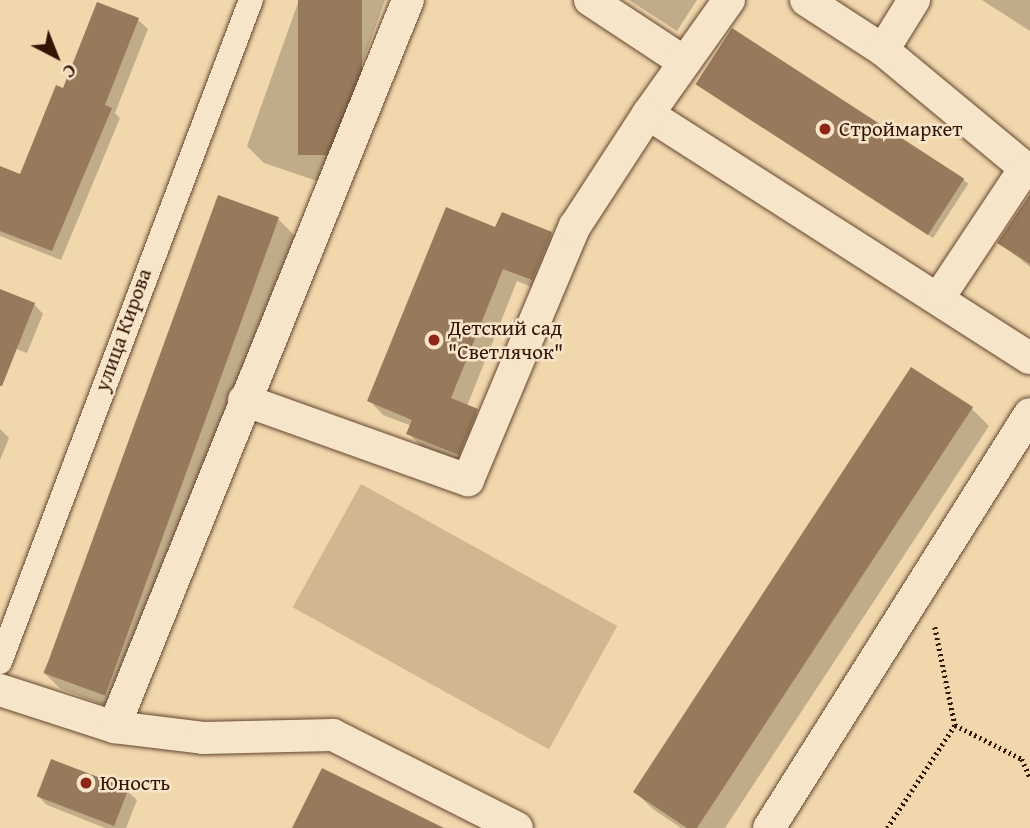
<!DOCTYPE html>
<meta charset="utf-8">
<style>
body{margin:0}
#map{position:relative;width:1030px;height:828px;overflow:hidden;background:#f1d7ac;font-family:"Gentium Book Plus",serif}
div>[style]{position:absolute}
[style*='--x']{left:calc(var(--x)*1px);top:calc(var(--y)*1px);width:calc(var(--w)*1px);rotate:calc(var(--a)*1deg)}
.green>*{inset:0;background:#d1b690;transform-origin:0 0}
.shadow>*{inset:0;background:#0003;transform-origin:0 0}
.building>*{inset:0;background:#97795c;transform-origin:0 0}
.path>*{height:4.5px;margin-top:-2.25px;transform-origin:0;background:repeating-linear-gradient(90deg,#351406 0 2px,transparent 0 5.5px)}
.roads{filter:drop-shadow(0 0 2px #644530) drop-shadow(0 0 2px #644530)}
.pedestrian>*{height:24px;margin:-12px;padding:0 12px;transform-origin:12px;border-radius:12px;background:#f6e5c9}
.minor>*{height:32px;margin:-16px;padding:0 16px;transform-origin:16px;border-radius:16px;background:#f6e5c9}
.dots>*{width:19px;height:19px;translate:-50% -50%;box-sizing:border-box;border:4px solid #f6e5c9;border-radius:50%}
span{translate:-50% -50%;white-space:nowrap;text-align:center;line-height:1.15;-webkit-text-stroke:5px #f6e5c9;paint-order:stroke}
.poi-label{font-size:21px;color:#351406}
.left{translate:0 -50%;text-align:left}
.street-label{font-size:21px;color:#351406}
.north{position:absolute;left:21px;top:21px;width:70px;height:70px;-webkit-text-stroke:5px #f6e5c9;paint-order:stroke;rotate:138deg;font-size:19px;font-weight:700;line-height:28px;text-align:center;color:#351406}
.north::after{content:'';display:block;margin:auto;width:24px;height:32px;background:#351406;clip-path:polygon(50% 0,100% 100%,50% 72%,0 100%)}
</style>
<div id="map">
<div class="green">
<div style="left:361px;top:484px;width:293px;height:141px;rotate:29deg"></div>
</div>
<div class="shadow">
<div style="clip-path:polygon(299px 0,385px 0,320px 182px,264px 163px,247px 146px)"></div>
<div style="clip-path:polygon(629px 0,697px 0,677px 31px)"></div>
<div style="clip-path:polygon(982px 0,1030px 0,1030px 31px)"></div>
<div style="clip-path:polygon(138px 20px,148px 29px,115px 113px,120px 118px,61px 260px,0 236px,0 175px,21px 176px,64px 91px)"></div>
<div style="left:732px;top:30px;width:282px;height:65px;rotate:33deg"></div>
<div style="clip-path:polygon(1030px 197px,1030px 267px,1000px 243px)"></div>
<div style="clip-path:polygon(503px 214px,551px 234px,565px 247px,546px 293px,517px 281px,467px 406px,491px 424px,472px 468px,422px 447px,409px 434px,412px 426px,383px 415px,370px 401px,496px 229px)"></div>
<div style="clip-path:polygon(278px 219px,295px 236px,120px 711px,61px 689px,43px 672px)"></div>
<div style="clip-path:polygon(0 291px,34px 304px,43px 314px,27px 353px,0 343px)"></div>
<div style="clip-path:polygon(971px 408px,989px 426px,725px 828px,681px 828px,653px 809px,635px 792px)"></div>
<div style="clip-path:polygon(0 429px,9px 438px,0 460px)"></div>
<div style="clip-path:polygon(51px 761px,127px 791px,137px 800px,126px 828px,105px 828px,47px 805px,38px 796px)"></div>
</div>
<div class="building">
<div style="left:298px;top:0;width:64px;height:155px"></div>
<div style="clip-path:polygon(97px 2px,139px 18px,105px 105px,112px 108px,52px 251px,0 231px,0 166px,20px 174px,56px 85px,63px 88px)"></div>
<div style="left:732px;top:28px;width:277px;height:67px;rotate:33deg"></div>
<div style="clip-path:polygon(1030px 194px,1030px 264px,997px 243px)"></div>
<div style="left:218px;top:195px;width:65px;height:509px;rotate:20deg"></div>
<div style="clip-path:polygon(446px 207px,495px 227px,502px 212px,552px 232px,532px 280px,503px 269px,451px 398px,478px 409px,459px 455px,406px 434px,412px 420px,367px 401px)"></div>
<div style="clip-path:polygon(0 289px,35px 303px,2px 386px,0 386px)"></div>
<div style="clip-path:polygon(911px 367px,973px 407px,697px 828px,687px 828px,633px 792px)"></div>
<div style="left:51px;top:759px;width:83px;height:40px;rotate:21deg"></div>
<div style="clip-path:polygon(322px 768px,444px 828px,292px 828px)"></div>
</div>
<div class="path">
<div style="--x:935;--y:627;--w:100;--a:78.5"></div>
<div style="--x:955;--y:725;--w:75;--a:26.9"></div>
<div style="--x:1022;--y:759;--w:20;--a:66"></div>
<div style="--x:887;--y:828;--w:123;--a:-56.6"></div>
</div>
<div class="roads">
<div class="pedestrian">
<div style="--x:0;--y:662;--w:708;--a:-69.24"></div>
</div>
<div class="minor">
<div style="--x:590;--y:0;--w:113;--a:33.4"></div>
<div style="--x:729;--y:0;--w:140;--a:125.4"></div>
<div style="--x:648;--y:114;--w:453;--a:32.6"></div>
<div style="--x:806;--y:0;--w:92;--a:33"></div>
<div style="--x:883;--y:50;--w:185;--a:39.7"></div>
<div style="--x:1025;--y:168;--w:154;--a:123.6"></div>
<div style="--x:883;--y:50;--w:59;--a:-58.2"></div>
<div style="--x:244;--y:400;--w:238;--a:19.7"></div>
<div style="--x:468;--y:480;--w:276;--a:-67.2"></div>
<div style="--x:575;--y:226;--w:134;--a:-56.9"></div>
<div style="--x:0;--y:690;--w:120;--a:18"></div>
<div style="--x:114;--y:727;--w:90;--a:7"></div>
<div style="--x:203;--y:738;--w:130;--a:-1.3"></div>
<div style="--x:333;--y:735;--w:206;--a:26.8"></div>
<div style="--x:114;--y:727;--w:784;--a:-67.98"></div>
<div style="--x:769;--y:828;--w:489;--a:-57.8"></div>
</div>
</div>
<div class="dots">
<div style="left:825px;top:129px;background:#8f2418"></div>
<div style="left:434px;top:340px;background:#8f2418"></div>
<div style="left:86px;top:783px;background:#8f2418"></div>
</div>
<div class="poi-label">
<span class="left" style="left:839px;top:129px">Строймаркет</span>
<span class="left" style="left:448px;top:340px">Детский сад<br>"Светлячок"</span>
<span class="left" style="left:100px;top:783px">Юность</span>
</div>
<div class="street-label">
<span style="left:123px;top:330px;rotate:-70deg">улица Кирова</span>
</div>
<div class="north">С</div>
</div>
